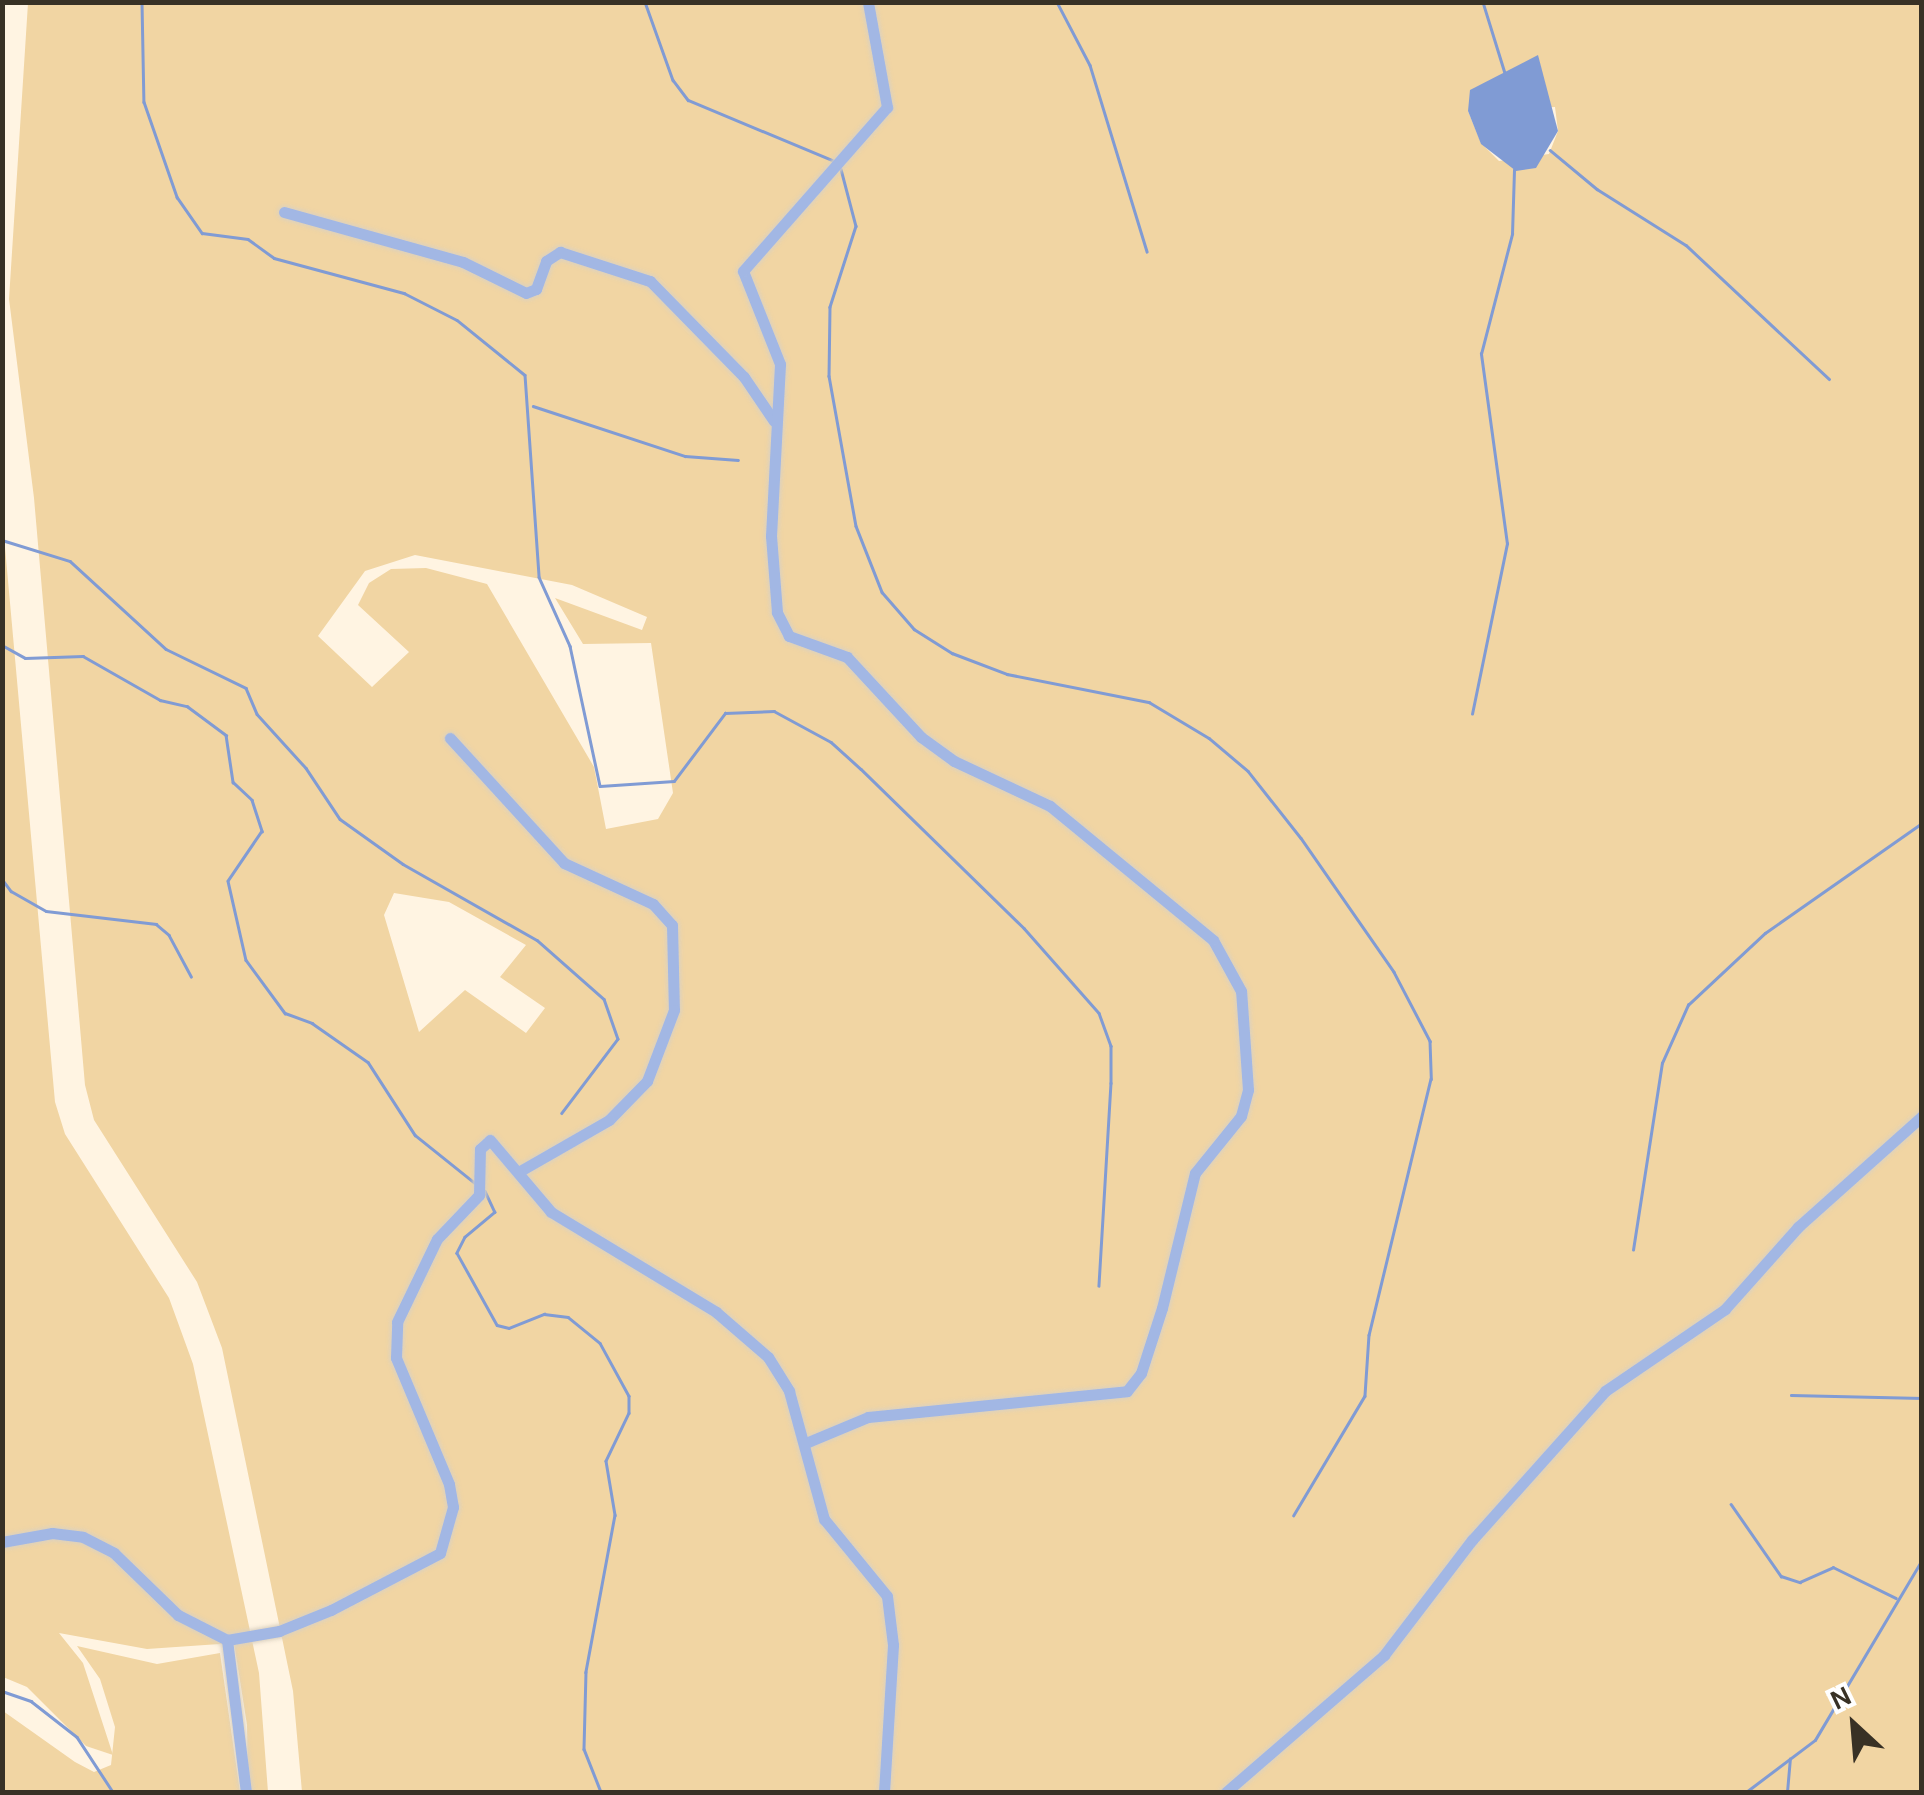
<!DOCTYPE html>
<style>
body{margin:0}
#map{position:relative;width:1924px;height:1795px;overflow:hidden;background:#fff4e2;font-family:Karla,sans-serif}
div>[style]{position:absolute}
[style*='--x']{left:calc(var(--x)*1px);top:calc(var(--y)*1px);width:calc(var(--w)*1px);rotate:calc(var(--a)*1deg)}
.green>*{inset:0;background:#f1d5a3}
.water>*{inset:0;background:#809bd4}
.stream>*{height:2.5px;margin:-1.25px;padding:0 1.25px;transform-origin:1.25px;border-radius:1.25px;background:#809bd4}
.roads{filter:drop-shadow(0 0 2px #dbd1c0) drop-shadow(0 0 2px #dbd1c0)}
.street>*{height:11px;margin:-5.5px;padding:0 5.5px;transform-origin:5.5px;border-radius:5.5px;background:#a2b7e4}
span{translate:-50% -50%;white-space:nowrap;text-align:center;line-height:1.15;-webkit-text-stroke:10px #fff;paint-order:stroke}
.frame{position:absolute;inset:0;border:5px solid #383125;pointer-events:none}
.north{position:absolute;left:1804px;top:1675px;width:100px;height:100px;-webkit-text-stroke:8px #fff;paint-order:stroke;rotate:334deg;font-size:28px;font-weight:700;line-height:40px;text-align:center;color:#383125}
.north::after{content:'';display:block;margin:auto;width:35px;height:45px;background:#383125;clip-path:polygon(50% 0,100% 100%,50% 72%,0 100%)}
</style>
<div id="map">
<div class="green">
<div style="clip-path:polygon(evenodd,28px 3px,1921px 3px,1921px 1792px,302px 1792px,293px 1691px,222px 1348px,197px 1282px,94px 1120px,85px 1085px,34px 498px,9px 299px,28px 3px,1555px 107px,1558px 131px,1549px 154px,1499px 161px,1481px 143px,1468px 111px,1555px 107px,28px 3px,415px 555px,572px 585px,647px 617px,642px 630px,555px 598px,583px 644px,651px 643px,673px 793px,658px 819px,606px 829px,594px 767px,487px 584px,426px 568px,391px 569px,369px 583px,358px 605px,409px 652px,372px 687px,318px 636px,365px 571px,415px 555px,28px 3px,394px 893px,449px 902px,526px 945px,500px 977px,545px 1008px,526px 1033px,465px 990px,419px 1032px,384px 915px,394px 893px)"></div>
<div style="clip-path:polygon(2px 514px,55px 1102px,65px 1134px,169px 1298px,193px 1364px,259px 1673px,268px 1792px,248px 1792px,247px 1725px,234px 1643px,147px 1649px,59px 1633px,83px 1663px,113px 1755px,86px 1746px,27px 1687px,3px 1677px)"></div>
<div style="clip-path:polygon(77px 1646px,157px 1664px,220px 1653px,240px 1792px,3px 1792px,3px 1711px,75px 1762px,94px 1772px,111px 1765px,115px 1727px,100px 1679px)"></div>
</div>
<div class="water">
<div style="clip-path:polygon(1538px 55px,1558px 131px,1536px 168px,1516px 171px,1481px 144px,1468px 111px,1470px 90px)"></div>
</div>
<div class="stream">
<div style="--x:142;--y:2;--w:100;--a:88.9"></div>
<div style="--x:144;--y:102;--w:101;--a:70.8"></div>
<div style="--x:177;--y:197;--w:44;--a:55.2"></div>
<div style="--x:202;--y:233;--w:46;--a:7.4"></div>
<div style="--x:248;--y:239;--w:32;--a:36"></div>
<div style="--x:274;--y:258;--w:135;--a:15.1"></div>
<div style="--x:404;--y:293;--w:59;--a:27"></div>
<div style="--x:457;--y:320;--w:87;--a:39"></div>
<div style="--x:525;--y:375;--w:202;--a:86"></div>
<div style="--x:539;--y:577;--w:76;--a:65.8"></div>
<div style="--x:570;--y:646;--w:143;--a:77.9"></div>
<div style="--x:600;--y:786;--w:74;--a:-3.9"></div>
<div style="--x:674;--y:781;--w:85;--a:-53.1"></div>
<div style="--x:725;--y:713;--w:49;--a:-2.3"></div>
<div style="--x:774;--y:711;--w:65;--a:28.5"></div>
<div style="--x:831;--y:742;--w:40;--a:42"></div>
<div style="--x:861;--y:769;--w:228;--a:44.3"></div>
<div style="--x:1024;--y:928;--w:113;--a:48.6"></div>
<div style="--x:1099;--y:1013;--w:35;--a:70"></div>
<div style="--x:1111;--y:1046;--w:37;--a:90"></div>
<div style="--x:1111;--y:1083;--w:203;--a:93.4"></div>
<div style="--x:645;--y:2;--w:83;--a:70.3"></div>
<div style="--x:673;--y:80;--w:25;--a:53"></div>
<div style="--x:688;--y:100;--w:156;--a:22.6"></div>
<div style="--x:1057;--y:2;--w:71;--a:62.4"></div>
<div style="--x:1090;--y:65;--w:195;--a:73"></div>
<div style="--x:1483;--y:2;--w:74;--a:72.8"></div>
<div style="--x:1550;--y:150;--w:61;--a:39.7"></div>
<div style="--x:1597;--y:189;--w:105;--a:32.2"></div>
<div style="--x:1686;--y:245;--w:196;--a:43.1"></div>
<div style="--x:841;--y:169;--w:59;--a:75.3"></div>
<div style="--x:856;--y:226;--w:85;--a:107.8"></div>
<div style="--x:830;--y:307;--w:69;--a:90.8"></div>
<div style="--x:829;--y:376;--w:152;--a:79.8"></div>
<div style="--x:856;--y:526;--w:71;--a:68.5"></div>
<div style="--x:882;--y:592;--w:49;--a:49.1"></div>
<div style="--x:914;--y:629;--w:45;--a:32.3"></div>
<div style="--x:952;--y:653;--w:59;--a:20.9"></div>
<div style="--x:1007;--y:674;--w:145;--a:11.2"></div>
<div style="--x:1149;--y:702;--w:70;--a:31"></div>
<div style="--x:1209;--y:738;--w:51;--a:40.2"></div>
<div style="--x:1248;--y:771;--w:85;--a:51.7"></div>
<div style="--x:1301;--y:838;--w:163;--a:55.2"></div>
<div style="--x:1394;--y:972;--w:78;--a:62.4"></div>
<div style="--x:1430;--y:1041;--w:38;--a:88"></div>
<div style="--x:1431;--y:1079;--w:263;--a:103.6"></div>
<div style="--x:1369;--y:1335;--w:61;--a:93.8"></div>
<div style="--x:1365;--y:1396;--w:139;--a:120.8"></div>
<div style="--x:533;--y:406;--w:160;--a:18.2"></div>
<div style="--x:685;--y:456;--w:53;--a:4.3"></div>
<div style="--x:2;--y:540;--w:71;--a:17.2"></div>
<div style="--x:70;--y:561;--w:130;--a:42.5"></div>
<div style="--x:166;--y:649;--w:89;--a:26"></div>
<div style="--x:246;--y:688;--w:28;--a:67"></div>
<div style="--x:257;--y:714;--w:73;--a:47.8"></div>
<div style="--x:306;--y:768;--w:61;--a:56.3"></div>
<div style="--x:340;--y:819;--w:77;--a:35.5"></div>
<div style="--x:403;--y:864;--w:154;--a:29.6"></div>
<div style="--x:537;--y:940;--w:89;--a:41.4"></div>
<div style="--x:604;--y:999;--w:42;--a:70.7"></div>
<div style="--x:618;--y:1039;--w:93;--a:127.1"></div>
<div style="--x:2;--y:645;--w:26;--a:29"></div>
<div style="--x:25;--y:658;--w:58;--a:-2"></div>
<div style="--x:83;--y:656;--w:89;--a:29.7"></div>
<div style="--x:160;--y:700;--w:28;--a:13"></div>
<div style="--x:187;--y:706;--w:49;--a:36.6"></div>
<div style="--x:226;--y:735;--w:48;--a:81.5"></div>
<div style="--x:233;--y:782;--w:26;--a:43"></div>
<div style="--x:252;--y:800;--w:33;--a:72"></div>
<div style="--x:262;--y:831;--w:60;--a:124.2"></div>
<div style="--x:228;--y:881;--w:81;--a:77.2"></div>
<div style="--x:246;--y:960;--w:66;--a:53.7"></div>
<div style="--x:285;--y:1013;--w:29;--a:20"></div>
<div style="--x:312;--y:1023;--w:68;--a:34.9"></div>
<div style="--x:368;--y:1062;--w:87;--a:57.2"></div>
<div style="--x:415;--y:1135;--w:77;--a:38.7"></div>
<div style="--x:1472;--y:714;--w:174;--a:-78.4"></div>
<div style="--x:1507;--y:544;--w:192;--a:-97.8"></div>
<div style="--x:1481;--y:354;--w:124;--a:-75.5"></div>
<div style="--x:1512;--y:234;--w:64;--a:-88.2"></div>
<div style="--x:2;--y:879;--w:15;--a:53"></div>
<div style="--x:11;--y:891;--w:40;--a:29.7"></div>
<div style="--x:46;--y:911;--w:111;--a:6.7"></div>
<div style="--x:156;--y:924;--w:17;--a:40"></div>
<div style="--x:169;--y:935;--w:47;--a:61.8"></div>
<div style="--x:485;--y:1191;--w:23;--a:65"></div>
<div style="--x:495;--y:1212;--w:39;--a:140"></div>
<div style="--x:465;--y:1237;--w:18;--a:117"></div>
<div style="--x:457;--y:1253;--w:82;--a:60.9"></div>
<div style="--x:497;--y:1325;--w:12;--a:14"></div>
<div style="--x:509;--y:1328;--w:38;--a:-22"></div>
<div style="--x:544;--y:1314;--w:24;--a:7"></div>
<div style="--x:568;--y:1317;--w:41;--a:39.1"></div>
<div style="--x:600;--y:1343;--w:60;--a:61.3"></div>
<div style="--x:629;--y:1396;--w:17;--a:90"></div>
<div style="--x:629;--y:1413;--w:53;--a:115.6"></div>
<div style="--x:606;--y:1461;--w:55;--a:80.5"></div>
<div style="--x:615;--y:1515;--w:160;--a:100.5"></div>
<div style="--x:586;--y:1672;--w:77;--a:91.5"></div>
<div style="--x:584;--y:1749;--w:46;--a:68.4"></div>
<div style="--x:1633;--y:1250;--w:189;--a:-81.2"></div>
<div style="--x:1662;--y:1063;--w:64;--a:-65.9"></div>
<div style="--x:1688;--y:1005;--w:105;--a:-43.1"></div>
<div style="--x:1765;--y:933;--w:192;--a:-35"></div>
<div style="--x:1791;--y:1395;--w:131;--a:1.3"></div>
<div style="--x:1731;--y:1504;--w:88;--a:55.2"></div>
<div style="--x:1781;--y:1576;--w:20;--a:18"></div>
<div style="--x:1800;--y:1582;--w:36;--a:-24"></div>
<div style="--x:1833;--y:1567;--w:70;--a:26.2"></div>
<div style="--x:2;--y:1691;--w:31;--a:19"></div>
<div style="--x:31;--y:1701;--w:58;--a:38"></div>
<div style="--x:77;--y:1737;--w:66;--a:56.8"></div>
<div style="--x:1746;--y:1792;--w:86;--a:-37"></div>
<div style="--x:1815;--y:1740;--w:209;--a:-59.3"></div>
<div style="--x:1787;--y:1792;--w:33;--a:-85"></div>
</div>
<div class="roads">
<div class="street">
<div style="--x:284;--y:212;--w:186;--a:15.6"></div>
<div style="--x:463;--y:262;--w:70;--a:26.2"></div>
<div style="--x:526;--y:293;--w:11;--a:-22"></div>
<div style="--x:536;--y:289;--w:30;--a:-70"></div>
<div style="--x:546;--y:261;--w:17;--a:-33"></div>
<div style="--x:560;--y:252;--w:95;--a:17.9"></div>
<div style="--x:650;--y:281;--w:134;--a:45.6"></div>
<div style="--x:744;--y:377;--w:53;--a:55.7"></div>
<div style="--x:450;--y:738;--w:169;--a:47.6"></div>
<div style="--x:564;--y:863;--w:98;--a:24.7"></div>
<div style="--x:653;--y:904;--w:28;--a:48"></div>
<div style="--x:672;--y:925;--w:85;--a:88.7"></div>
<div style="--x:674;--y:1010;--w:76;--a:110.8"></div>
<div style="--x:647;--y:1081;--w:54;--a:134.3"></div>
<div style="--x:609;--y:1120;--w:103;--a:150.2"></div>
<div style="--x:808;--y:1442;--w:65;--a:-22.6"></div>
<div style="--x:868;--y:1417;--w:260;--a:-5.7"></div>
<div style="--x:1127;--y:1391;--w:23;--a:-52"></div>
<div style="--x:1141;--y:1373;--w:68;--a:-72.1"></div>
<div style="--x:1162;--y:1308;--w:139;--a:-76.3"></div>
<div style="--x:1195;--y:1173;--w:73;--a:-51.1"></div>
<div style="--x:1241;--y:1116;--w:27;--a:-75"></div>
<div style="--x:1248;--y:1090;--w:99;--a:-94"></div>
<div style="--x:1241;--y:991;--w:58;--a:-118.8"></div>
<div style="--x:1213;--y:940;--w:211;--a:-140.6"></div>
<div style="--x:1050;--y:806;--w:106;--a:-154.9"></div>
<div style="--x:954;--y:761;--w:41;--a:-144"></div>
<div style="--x:921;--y:737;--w:109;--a:-132.8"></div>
<div style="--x:847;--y:657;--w:62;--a:-160.1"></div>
<div style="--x:789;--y:636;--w:27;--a:-117"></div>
<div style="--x:777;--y:612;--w:76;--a:-94.5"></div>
<div style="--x:771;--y:536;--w:172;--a:-87"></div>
<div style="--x:780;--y:364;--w:100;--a:-111.7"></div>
<div style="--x:743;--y:271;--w:218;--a:-48.7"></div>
<div style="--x:887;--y:107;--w:107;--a:-100.3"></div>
<div style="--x:2;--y:1542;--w:51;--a:-10.2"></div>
<div style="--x:52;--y:1533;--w:31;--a:7"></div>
<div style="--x:83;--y:1537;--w:35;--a:27"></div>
<div style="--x:114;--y:1553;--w:89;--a:44.1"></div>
<div style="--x:178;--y:1615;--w:55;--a:27"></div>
<div style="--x:227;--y:1640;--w:53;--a:-9.8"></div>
<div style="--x:279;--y:1631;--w:56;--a:-22"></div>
<div style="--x:331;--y:1610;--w:123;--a:-27.6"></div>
<div style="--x:440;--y:1553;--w:48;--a:-74.2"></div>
<div style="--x:453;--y:1507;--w:23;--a:-100"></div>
<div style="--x:449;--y:1484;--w:137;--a:-112.8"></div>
<div style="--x:396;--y:1358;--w:36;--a:-88"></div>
<div style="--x:397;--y:1322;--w:92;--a:-64.3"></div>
<div style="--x:437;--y:1239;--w:61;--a:-46.3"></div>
<div style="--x:479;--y:1195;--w:46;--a:-88.8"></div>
<div style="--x:480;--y:1149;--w:13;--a:-42"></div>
<div style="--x:490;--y:1140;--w:94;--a:49.7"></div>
<div style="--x:551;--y:1212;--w:193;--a:31.2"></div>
<div style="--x:716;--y:1312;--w:69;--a:40.9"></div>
<div style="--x:768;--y:1357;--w:40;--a:58"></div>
<div style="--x:789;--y:1391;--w:133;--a:74.7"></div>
<div style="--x:824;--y:1519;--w:99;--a:50.7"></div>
<div style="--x:887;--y:1596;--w:49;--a:83"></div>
<div style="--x:893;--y:1645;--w:147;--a:93.5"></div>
<div style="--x:227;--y:1640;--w:153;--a:82.9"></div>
<div style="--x:1226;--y:1792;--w:209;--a:-40.9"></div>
<div style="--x:1384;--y:1655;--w:145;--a:-52.6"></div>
<div style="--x:1472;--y:1540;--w:200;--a:-48.2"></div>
<div style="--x:1605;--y:1391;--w:145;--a:-34.3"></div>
<div style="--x:1725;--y:1309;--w:110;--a:-48.3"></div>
<div style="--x:1798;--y:1227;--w:166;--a:-41.8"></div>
</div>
</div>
<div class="frame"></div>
<div class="north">N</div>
</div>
